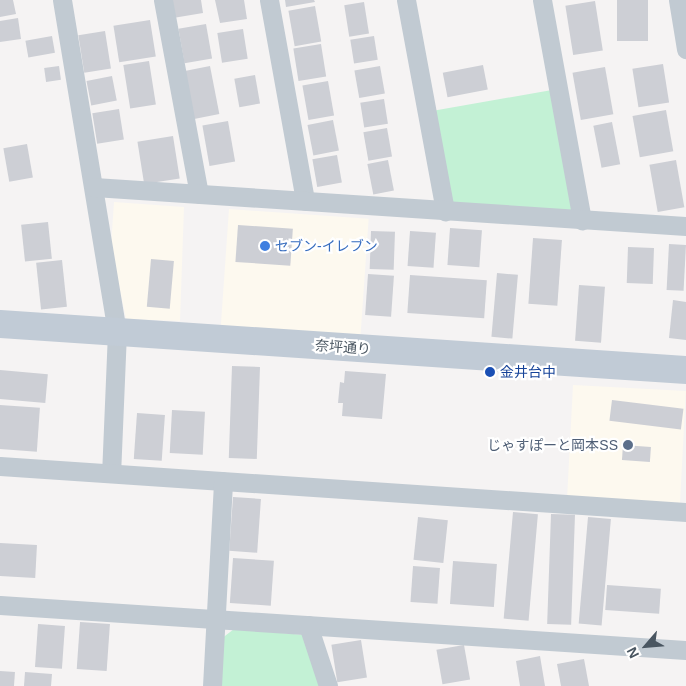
<!DOCTYPE html>
<meta charset="utf-8">
<style>
body{margin:0}
#map{position:relative;width:686px;height:686px;overflow:hidden;background:#f5f3f3;font-family:Arial,"Noto Sans JP",sans-serif}
div>[style]{position:absolute}
[style*='--x']{left:calc(var(--x)*1px);top:calc(var(--y)*1px);width:calc(var(--w)*1px);rotate:calc(var(--a)*1deg)}
.commercial>*{inset:0;background:#fdf9ef;transform-origin:0 0}
.green>*{inset:0;background:#c3f1d5}
.building>*{inset:0;background:#cdcfd5;transform-origin:0 0}
.street>*{height:19px;margin:-9.5px;padding:0 9.5px;transform-origin:9.5px;border-radius:9.5px;background:#c1cad2}
.secondary>*{height:28px;margin:-14px;padding:0 14px;transform-origin:14px;border-radius:14px;background:#c1cbd6}
.dots>*{width:14px;height:14px;translate:-50% -50%;box-sizing:border-box;border:2px solid #fff;border-radius:50%}
span{translate:-50% -50%;white-space:nowrap;text-align:center;line-height:1.15;-webkit-text-stroke:4.5px #fff;paint-order:stroke}
.shop-label{font-size:14px;color:#366cbe}
.left{translate:0 -50%;text-align:left}
.street-label{font-size:14px;color:#4a5661}
.transit-label{font-size:14px;color:#164399}
.service-label{font-size:14px;color:#4e5e75}
.right{translate:-100% -50%;text-align:right}
.north{position:absolute;left:621px;top:621px;width:50px;height:50px;-webkit-text-stroke:4px #fff;paint-order:stroke;rotate:243deg;font-size:14px;font-weight:700;line-height:20px;text-align:center;color:#4a5661}
.north::after{content:'';display:block;margin:auto;width:18px;height:22px;background:#4a5661;clip-path:polygon(50% 0,100% 100%,50% 72%,0 100%)}
</style>
<div id="map">
<div class="commercial">
<div style="clip-path:polygon(114px 202px,184px 207px,180px 321px,126px 319px,111px 246px)"></div>
<div style="left:229px;top:209px;width:140px;height:117px;rotate:4deg"></div>
<div style="left:573px;top:385px;width:113px;height:114px;rotate:3deg"></div>
</div>
<div class="green">
<div style="clip-path:polygon(552px 90px,574px 213px,451px 205px,432px 111px)"></div>
<div style="clip-path:polygon(234px 629px,305px 635px,320px 686px,219px 686px,221px 639px)"></div>
</div>
<div class="building">
<div style="clip-path:polygon(0 0,13px 0,16px 14px,0 17px)"></div>
<div style="clip-path:polygon(170px 0,201px 0,203px 13px,173px 18px)"></div>
<div style="clip-path:polygon(215px 0,244px 0,247px 19px,220px 23px)"></div>
<div style="clip-path:polygon(285px 0,314px 0,315px 2px,286px 7px)"></div>
<div style="left:617px;top:0;width:31px;height:41px"></div>
<div style="left:595px;top:1px;width:50px;height:30px;rotate:81deg"></div>
<div style="left:364px;top:2px;width:32px;height:20px;rotate:81deg"></div>
<div style="left:315px;top:6px;width:36px;height:27px;rotate:80deg"></div>
<div style="clip-path:polygon(18px 18px,21px 39px,0 42px,0 21px)"></div>
<div style="left:150px;top:20px;width:37px;height:37px;rotate:81deg"></div>
<div style="left:206px;top:24px;width:35px;height:28px;rotate:80deg"></div>
<div style="left:243px;top:29px;width:30px;height:26px;rotate:81deg"></div>
<div style="left:105px;top:31px;width:38px;height:27px;rotate:81deg"></div>
<div style="left:52px;top:36px;width:17px;height:27px;rotate:80deg"></div>
<div style="left:374px;top:36px;width:24px;height:24px;rotate:81deg"></div>
<div style="left:321px;top:44px;width:33px;height:28px;rotate:81deg"></div>
<div style="left:149px;top:61px;width:44px;height:26px;rotate:81deg"></div>
<div style="left:663px;top:64px;width:39px;height:31px;rotate:81deg"></div>
<div style="left:483px;top:65px;width:25px;height:41px;rotate:79deg"></div>
<div style="left:59px;top:66px;width:14px;height:15px;rotate:82deg"></div>
<div style="left:210px;top:66px;width:49px;height:27px;rotate:79deg"></div>
<div style="left:380px;top:66px;width:28px;height:26px;rotate:80deg"></div>
<div style="left:605px;top:67px;width:48px;height:33px;rotate:80deg"></div>
<div style="left:255px;top:75px;width:29px;height:21px;rotate:80deg"></div>
<div style="left:112px;top:76px;width:25px;height:26px;rotate:79deg"></div>
<div style="left:328px;top:81px;width:35px;height:26px;rotate:80deg"></div>
<div style="left:384px;top:99px;width:25px;height:24px;rotate:81deg"></div>
<div style="left:119px;top:109px;width:31px;height:27px;rotate:81deg"></div>
<div style="left:666px;top:110px;width:42px;height:34px;rotate:80deg"></div>
<div style="left:333px;top:120px;width:31px;height:26px;rotate:79deg"></div>
<div style="left:228px;top:121px;width:41px;height:26px;rotate:80deg"></div>
<div style="left:612px;top:122px;width:43px;height:19px;rotate:79deg"></div>
<div style="left:387px;top:128px;width:29px;height:24px;rotate:80deg"></div>
<div style="left:173px;top:136px;width:43px;height:36px;rotate:81deg"></div>
<div style="left:27px;top:144px;width:34px;height:24px;rotate:80deg"></div>
<div style="left:337px;top:155px;width:28px;height:25px;rotate:80deg"></div>
<div style="left:388px;top:160px;width:31px;height:21px;rotate:79deg"></div>
<div style="left:676px;top:160px;width:48px;height:27px;rotate:80deg"></div>
<div style="left:48px;top:222px;width:37px;height:27px;rotate:84deg"></div>
<div style="left:238px;top:225px;width:55px;height:37px;rotate:4deg"></div>
<div style="left:450px;top:228px;width:32px;height:37px;rotate:4deg"></div>
<div style="left:371px;top:231px;width:24px;height:38px;rotate:2deg"></div>
<div style="left:410px;top:231px;width:26px;height:35px;rotate:4deg"></div>
<div style="left:533px;top:238px;width:29px;height:66px;rotate:4deg"></div>
<div style="left:669px;top:244px;width:17px;height:46px;rotate:3deg"></div>
<div style="left:628px;top:247px;width:26px;height:36px;rotate:2deg"></div>
<div style="left:151px;top:259px;width:23px;height:48px;rotate:5deg"></div>
<div style="left:62px;top:260px;width:47px;height:26px;rotate:84deg"></div>
<div style="left:497px;top:273px;width:21px;height:64px;rotate:5deg"></div>
<div style="left:368px;top:274px;width:26px;height:41px;rotate:4deg"></div>
<div style="left:410px;top:275px;width:77px;height:38px;rotate:4deg"></div>
<div style="left:579px;top:285px;width:26px;height:56px;rotate:4deg"></div>
<div style="clip-path:polygon(673px 300px,686px 302px,686px 340px,669px 338px)"></div>
<div style="left:232px;top:366px;width:28px;height:92px;rotate:2deg"></div>
<div style="left:0;top:370px;width:48px;height:29px;rotate:5deg"></div>
<div style="clip-path:polygon(345px 371px,386px 374px,382px 419px,342px 416px,343px 403px,338px 403px,340px 382px,344px 383px)"></div>
<div style="left:612px;top:400px;width:72px;height:21px;rotate:7deg"></div>
<div style="left:0;top:405px;width:40px;height:44px;rotate:4deg"></div>
<div style="left:172px;top:410px;width:33px;height:43px;rotate:3deg"></div>
<div style="left:137px;top:413px;width:28px;height:46px;rotate:4deg"></div>
<div style="left:623px;top:445px;width:28px;height:15px;rotate:4deg"></div>
<div style="left:233px;top:497px;width:28px;height:54px;rotate:4deg"></div>
<div style="left:513px;top:512px;width:25px;height:107px;rotate:5deg"></div>
<div style="left:551px;top:514px;width:24px;height:110px;rotate:2deg"></div>
<div style="left:418px;top:517px;width:30px;height:43px;rotate:6deg"></div>
<div style="left:588px;top:517px;width:23px;height:107px;rotate:5deg"></div>
<div style="left:0;top:543px;width:37px;height:33px;rotate:3deg"></div>
<div style="left:233px;top:558px;width:41px;height:45px;rotate:4deg"></div>
<div style="left:453px;top:561px;width:44px;height:43px;rotate:4deg"></div>
<div style="left:413px;top:566px;width:27px;height:36px;rotate:4deg"></div>
<div style="left:607px;top:585px;width:54px;height:25px;rotate:4deg"></div>
<div style="left:80px;top:622px;width:30px;height:47px;rotate:4deg"></div>
<div style="left:38px;top:624px;width:27px;height:43px;rotate:4deg"></div>
<div style="left:361px;top:640px;width:38px;height:30px;rotate:81deg"></div>
<div style="left:464px;top:645px;width:35px;height:28px;rotate:80deg"></div>
<div style="clip-path:polygon(540px 656px,545px 686px,520px 686px,516px 661px)"></div>
<div style="clip-path:polygon(584px 659px,589px 686px,561px 686px,557px 664px)"></div>
<div style="left:0;top:671px;width:15px;height:15px;rotate:4deg"></div>
<div style="clip-path:polygon(25px 672px,52px 674px,51px 686px,24px 686px)"></div>
</div>
<div class="street">
<div style="--x:62;--y:0;--w:337;--a:80.6"></div>
<div style="--x:117;--y:332;--w:141;--a:92.4"></div>
<div style="--x:163;--y:0;--w:197;--a:79.5"></div>
<div style="--x:269;--y:0;--w:204;--a:79.8"></div>
<div style="--x:406;--y:0;--w:215;--a:79.5"></div>
<div style="--x:542;--y:0;--w:224;--a:79.7"></div>
<div style="--x:678;--y:0;--w:50;--a:80.7"></div>
<div style="--x:94;--y:187;--w:593;--a:3.77"></div>
<div style="--x:0;--y:466;--w:688;--a:3.84"></div>
<div style="--x:0;--y:605;--w:687;--a:3.75"></div>
<div style="--x:308;--y:625;--w:64;--a:71.8"></div>
<div style="--x:212;--y:686;--w:205;--a:-86.9"></div>
</div>
<div class="secondary">
<div style="--x:0;--y:324;--w:688;--a:3.84"></div>
</div>
<div class="dots">
<div style="left:265px;top:246px;background:#3f7fe0"></div>
<div style="left:490px;top:372px;background:#1a4fb4"></div>
<div style="left:628px;top:445px;background:#5c6f8a"></div>
</div>
<div class="shop-label">
<span class="left" style="left:275px;top:246px">セブン-イレブン</span>
</div>
<div class="street-label">
<span style="left:343px;top:347px;rotate:4deg">奈坪通り</span>
</div>
<div class="transit-label">
<span class="left" style="left:500px;top:372px">金井台中</span>
</div>
<div class="service-label">
<span class="right" style="left:618px;top:445px">じゃすぽーと岡本SS</span>
</div>
<div class="north">N</div>
</div>
